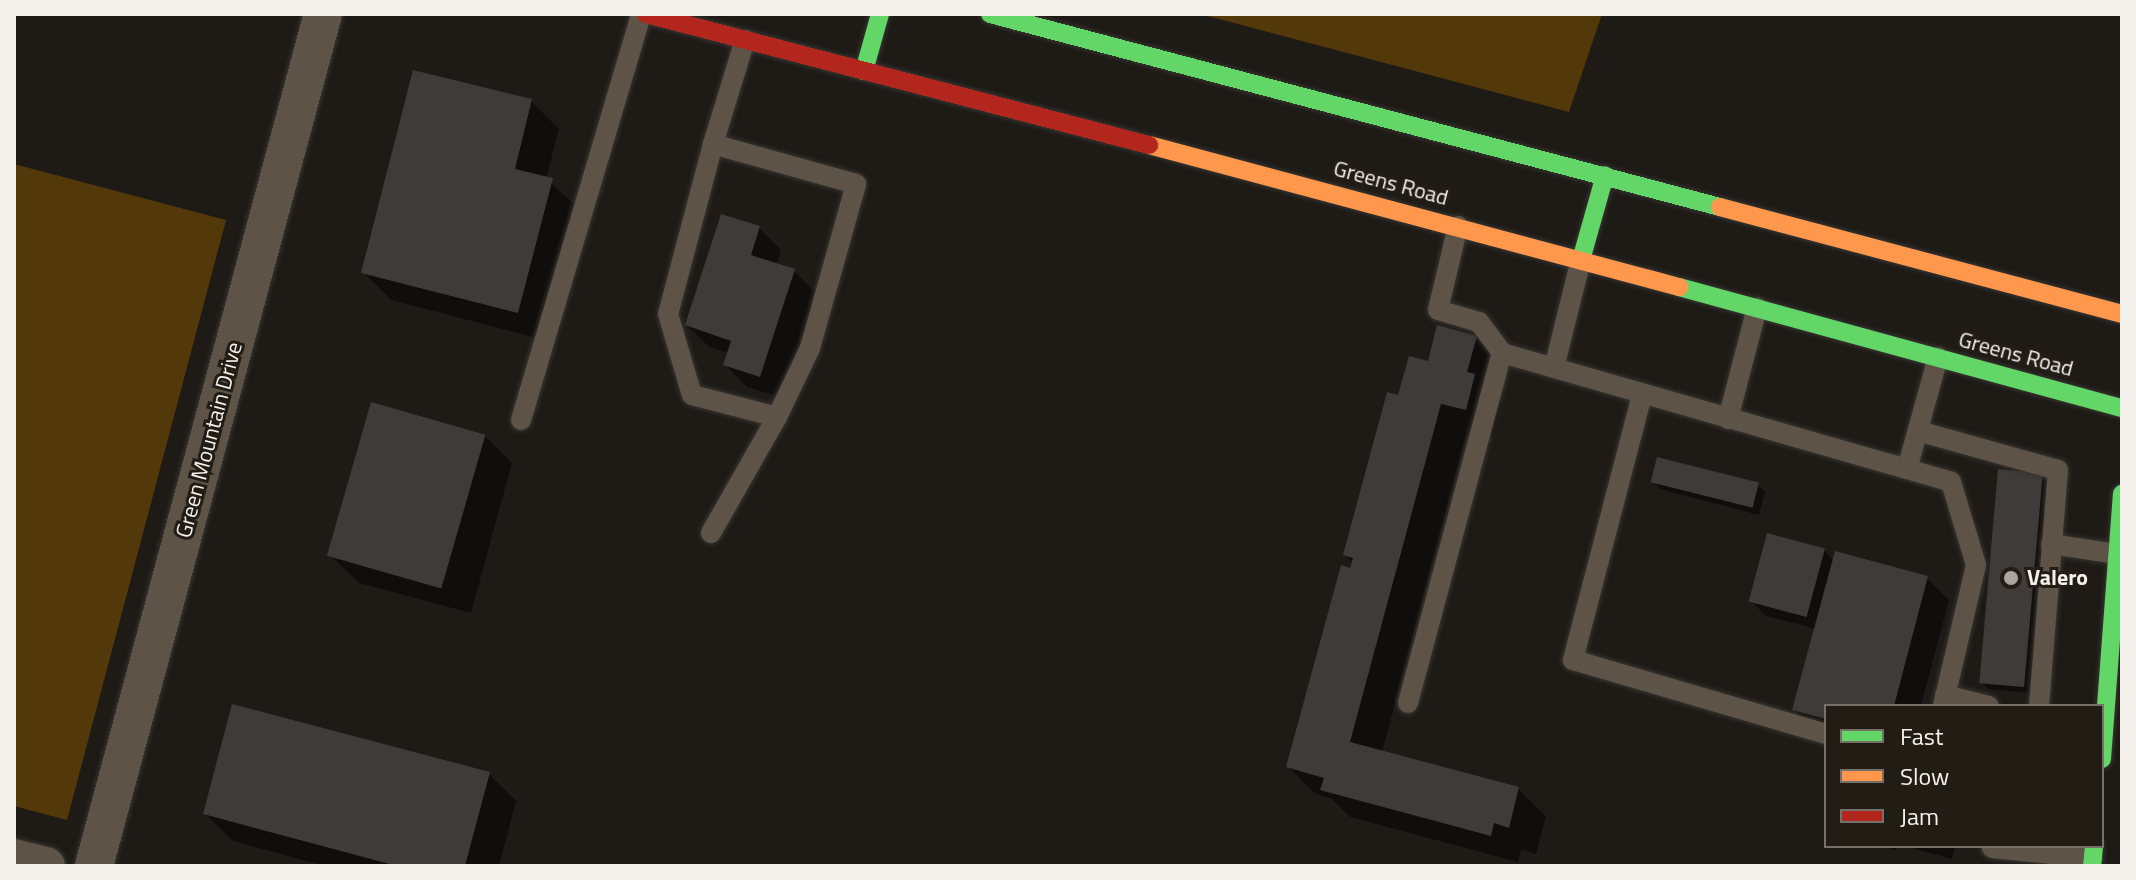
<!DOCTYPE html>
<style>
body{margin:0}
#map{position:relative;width:2136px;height:880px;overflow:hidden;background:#1e1b17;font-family:"Titillium Web",sans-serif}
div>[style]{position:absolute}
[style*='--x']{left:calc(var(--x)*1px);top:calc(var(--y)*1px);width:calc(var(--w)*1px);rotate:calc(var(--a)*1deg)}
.green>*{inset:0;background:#53380a}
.shadow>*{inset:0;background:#0007}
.building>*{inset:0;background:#3e3b38;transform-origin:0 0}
.roads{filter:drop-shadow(0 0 2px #373531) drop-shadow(0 0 2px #373531)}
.lane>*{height:20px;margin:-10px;padding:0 10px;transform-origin:10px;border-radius:10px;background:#5d5347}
.street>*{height:38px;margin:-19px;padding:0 19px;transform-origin:19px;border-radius:19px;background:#5d5347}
.fast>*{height:18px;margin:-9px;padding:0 9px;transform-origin:9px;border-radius:9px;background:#63d668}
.slow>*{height:18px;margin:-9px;padding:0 9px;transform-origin:9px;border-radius:9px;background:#ff974d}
.jam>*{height:18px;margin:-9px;padding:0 9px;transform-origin:9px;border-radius:9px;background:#b3261e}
.dots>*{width:22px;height:22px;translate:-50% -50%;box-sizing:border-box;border:4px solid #211c14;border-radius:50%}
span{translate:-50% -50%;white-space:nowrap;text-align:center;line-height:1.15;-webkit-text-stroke:6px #211c14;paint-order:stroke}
.street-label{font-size:22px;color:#f4f0eb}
.poi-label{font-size:22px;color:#f4f0eb;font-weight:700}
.left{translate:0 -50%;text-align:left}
.frame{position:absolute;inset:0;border:16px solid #f4f0eb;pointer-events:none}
.legend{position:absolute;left:1824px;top:704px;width:280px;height:144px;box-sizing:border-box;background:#211c14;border:2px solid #75716a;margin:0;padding:10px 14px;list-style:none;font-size:24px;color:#f4f0eb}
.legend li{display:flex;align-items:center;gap:16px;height:40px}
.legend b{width:40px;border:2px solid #75716a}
</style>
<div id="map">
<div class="green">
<div style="clip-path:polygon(1200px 14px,1602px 14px,1569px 112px)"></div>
<div style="clip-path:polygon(14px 164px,226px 220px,67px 820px,14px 806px)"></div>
</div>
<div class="shadow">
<div style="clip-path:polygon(531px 101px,559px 129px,546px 179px,579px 208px,545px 340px,391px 300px,364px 273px)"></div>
<div style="clip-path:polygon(759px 228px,781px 250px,776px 265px,794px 271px,816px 293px,782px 398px,747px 387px,725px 365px,729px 353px,709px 347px,687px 325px)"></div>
<div style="clip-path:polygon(1476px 338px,1504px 365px,1495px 397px,1502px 403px,1493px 437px,1468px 430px,1382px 752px,1518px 789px,1546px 816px,1536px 854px,1521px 850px,1518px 862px,1350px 817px,1332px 799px,1316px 794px,1288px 767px,1352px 571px,1354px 563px,1345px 555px,1400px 398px,1429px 364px)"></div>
<div style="clip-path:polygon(485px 436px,512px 463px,471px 613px,359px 583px,331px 556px)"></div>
<div style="clip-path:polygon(2042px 475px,2049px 483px,2031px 693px,1988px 689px,1981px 682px)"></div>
<div style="clip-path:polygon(1653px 482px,1758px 485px,1765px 492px,1759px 515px,1660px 489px)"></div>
<div style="clip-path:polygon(1824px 550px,1834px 561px,1927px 578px,1949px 600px,1921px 706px,1826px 706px,1826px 734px,1816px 732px,1794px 710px,1816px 629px,1766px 616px,1751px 601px)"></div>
<div style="clip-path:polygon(489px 774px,516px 801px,499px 866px,325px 866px,233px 841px,205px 814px)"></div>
<div style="clip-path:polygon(1879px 846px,1897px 846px,1896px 850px)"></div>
<div style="clip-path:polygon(1905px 846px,1955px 846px,1952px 859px)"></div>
</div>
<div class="building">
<div style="clip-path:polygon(413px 70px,532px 99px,515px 169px,553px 178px,518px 313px,361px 273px)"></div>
<div style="clip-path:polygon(721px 214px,760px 226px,751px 255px,795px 269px,760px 377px,723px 365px,731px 341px,685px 325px)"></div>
<div style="clip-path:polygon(1437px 325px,1477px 336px,1467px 372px,1475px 374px,1466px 410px,1441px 404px,1350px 742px,1519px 787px,1509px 828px,1494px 823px,1491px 836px,1320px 790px,1324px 778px,1286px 767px,1341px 565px,1350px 568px,1353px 558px,1343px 555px,1387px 392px,1398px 395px,1409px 356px,1428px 361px)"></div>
<div style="left:371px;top:402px;width:119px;height:160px;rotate:16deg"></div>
<div style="left:1657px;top:457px;width:105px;height:26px;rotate:14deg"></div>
<div style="left:1998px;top:469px;width:45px;height:215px;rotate:5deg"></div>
<div style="left:1767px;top:533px;width:60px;height:71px;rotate:15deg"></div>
<div style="clip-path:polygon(1835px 551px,1928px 576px,1894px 706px,1826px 706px,1826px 719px,1792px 710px)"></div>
<div style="clip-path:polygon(232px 704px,490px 772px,465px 866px,397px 866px,203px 814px)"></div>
</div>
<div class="roads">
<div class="lane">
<div style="--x:713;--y:144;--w:176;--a:104.8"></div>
<div style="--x:668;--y:314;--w:84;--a:73.5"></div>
<div style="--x:692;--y:395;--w:88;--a:14.5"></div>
<div style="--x:777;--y:417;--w:76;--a:-64.4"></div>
<div style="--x:810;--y:348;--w:170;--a:-74.3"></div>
<div style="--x:856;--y:184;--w:148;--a:-164.4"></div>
<div style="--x:713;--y:144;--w:109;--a:-72.9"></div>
<div style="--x:1458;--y:226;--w:86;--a:103.4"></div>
<div style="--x:1438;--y:310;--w:43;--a:16.3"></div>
<div style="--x:1479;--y:322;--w:39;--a:53"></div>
<div style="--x:1502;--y:353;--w:467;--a:16"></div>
<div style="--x:1951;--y:482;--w:87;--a:73.2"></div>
<div style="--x:1976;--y:565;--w:145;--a:103.2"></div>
<div style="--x:1554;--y:368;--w:111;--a:-76"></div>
<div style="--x:1642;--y:395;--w:274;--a:104.6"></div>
<div style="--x:1573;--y:660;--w:264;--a:16.3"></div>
<div style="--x:1728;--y:419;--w:115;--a:-75.4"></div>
<div style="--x:521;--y:420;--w:423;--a:-73.5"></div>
<div style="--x:1918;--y:431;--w:145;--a:15.6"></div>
<div style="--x:2058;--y:470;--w:237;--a:94.6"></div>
<div style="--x:1907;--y:469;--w:116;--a:-74.5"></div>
<div style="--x:711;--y:533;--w:133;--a:-60.4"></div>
<div style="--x:2051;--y:544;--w:68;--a:8.5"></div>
<div style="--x:1945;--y:695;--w:45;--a:14"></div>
<div style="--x:1408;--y:703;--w:362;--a:-75"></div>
<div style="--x:1992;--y:848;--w:101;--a:5.7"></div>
</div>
<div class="street">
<div style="--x:14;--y:858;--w:33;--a:14"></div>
<div style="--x:94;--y:866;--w:882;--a:-74.96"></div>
</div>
<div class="fast">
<div style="--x:990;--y:14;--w:755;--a:14.81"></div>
<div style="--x:864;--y:71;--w:59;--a:-74.3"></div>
<div style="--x:1581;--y:260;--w:88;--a:-74.2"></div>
<div style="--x:1679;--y:287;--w:459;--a:15.3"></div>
<div style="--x:2102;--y:759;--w:266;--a:-85.7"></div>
<div style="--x:2092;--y:866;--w:20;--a:-84"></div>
</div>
<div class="slow">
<div style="--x:1149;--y:145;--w:549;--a:15"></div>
<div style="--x:1720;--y:207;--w:416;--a:14.9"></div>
</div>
<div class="jam">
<div style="--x:646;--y:14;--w:520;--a:14.6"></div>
</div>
</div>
<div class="dots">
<div style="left:2011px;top:578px;background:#a9a5a1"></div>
</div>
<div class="street-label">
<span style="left:1391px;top:183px;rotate:15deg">Greens Road</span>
<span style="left:2016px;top:354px;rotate:15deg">Greens Road</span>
<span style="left:209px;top:440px;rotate:-75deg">Green Mountain Drive</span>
</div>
<div class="poi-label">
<span class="left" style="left:2027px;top:578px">Valero</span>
</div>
<div class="frame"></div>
<ul class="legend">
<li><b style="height:10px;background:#63d668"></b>Fast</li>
<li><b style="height:10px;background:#ff974d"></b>Slow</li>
<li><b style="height:10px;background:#b3261e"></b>Jam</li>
</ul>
</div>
